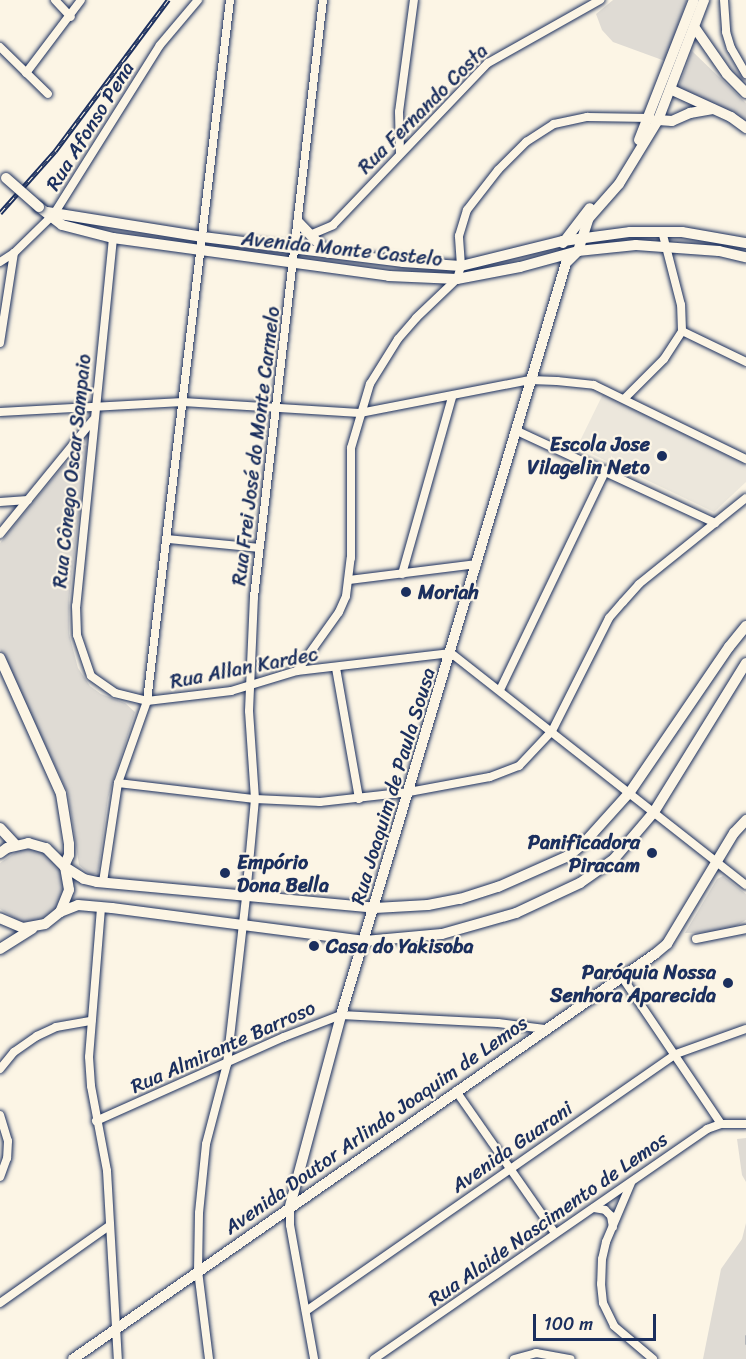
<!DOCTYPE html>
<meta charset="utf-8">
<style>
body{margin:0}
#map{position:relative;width:746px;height:1359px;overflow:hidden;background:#fcf5e5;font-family:Sriracha,sans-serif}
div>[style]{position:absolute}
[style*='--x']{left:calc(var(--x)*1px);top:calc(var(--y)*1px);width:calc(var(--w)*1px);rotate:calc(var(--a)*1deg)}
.built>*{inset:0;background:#ece7dc}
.green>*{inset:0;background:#dfdbd4}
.stream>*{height:2px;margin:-1px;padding:0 1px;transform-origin:1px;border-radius:1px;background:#b2b4b8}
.roads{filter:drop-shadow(0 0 2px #1b2f5e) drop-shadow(0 0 2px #1b2f5e)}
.minor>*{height:8px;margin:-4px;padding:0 4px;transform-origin:4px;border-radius:4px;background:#fcf5e5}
.major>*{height:10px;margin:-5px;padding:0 5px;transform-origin:5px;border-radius:5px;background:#fcf5e5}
.rail>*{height:4.5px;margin-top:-2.25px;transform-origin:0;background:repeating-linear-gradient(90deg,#fcf5e5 0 7px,#1b2f5e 0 14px);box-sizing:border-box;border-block:2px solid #1b2f5e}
.bridges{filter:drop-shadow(0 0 2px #1b2f5e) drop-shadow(0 0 2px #1b2f5e)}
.major-bridge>*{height:10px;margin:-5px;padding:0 5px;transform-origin:5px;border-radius:5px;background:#fcf5e5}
.dots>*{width:16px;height:16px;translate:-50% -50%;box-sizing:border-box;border:3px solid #fcf5e5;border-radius:50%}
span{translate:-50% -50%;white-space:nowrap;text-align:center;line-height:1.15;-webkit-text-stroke:4.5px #fcf5e5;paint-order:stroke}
.street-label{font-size:20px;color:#1b2f5e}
.poi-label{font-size:20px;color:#1b2f5e;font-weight:700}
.right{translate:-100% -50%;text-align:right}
.left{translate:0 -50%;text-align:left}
.scale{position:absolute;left:533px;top:1314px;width:123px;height:27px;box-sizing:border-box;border:3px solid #1b2f5e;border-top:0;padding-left:8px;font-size:18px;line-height:21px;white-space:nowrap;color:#1b2f5e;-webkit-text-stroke:4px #fcf5e5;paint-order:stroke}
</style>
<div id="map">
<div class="built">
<div style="clip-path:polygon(604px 392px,746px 464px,746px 482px,714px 512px,577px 447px)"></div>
</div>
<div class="green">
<div style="clip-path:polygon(613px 0,687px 0,665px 61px,613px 42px,602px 30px,596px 14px)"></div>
<div style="clip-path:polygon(692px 51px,746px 103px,746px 124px,678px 89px)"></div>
<div style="clip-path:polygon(81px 444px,87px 446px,69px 600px,69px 634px,78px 668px,90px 686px,101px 694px,125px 703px,135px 712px,108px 798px,98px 873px,91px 875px,79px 865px,68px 793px,0 649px,0 543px)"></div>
<div style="clip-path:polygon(31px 849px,43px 851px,61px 868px,65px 892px,54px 913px,31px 923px,19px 921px,0 909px,0 863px,19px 850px)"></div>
<div style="clip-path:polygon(723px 876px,746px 894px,746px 920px,734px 927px,715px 932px,685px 933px,717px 879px)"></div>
<div style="clip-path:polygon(746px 1138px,746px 1182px,742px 1175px,737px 1139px)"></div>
<div style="clip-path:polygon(746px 1223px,746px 1359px,703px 1359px,721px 1269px,742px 1239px)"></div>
</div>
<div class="stream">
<div style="--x:746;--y:1336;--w:8;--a:90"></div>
</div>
<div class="roads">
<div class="minor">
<div style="--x:55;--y:0;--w:23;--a:47"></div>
<div style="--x:724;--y:0;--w:32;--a:86"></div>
<div style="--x:726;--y:32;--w:17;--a:73"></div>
<div style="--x:731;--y:48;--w:30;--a:60"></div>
<div style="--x:0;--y:47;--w:67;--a:44.4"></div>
<div style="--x:26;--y:73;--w:91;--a:-53"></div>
<div style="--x:400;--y:153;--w:41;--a:-91.4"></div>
<div style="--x:399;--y:112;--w:113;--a:-82.4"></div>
<div style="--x:310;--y:235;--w:25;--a:-23"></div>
<div style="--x:333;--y:225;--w:224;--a:-46.3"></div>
<div style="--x:488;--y:63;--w:129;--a:-29.4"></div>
<div style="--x:113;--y:238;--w:370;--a:95.7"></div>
<div style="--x:76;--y:606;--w:29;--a:88"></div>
<div style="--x:77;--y:635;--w:43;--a:71.1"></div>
<div style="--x:91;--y:676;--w:29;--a:35"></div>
<div style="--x:115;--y:693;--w:33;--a:14"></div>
<div style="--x:147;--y:701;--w:85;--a:-6.8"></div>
<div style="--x:231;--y:691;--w:69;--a:-16.9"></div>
<div style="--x:297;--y:671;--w:155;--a:-6.7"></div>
<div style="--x:451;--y:653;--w:375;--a:38.2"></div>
<div style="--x:0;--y:262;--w:17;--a:-33"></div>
<div style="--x:14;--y:253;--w:56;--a:-44.3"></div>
<div style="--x:54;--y:214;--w:199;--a:-57.9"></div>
<div style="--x:160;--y:45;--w:59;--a:-49.8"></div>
<div style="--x:682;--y:331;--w:71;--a:25.8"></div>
<div style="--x:0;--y:343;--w:91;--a:-81.2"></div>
<div style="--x:625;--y:398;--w:55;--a:-45"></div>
<div style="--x:664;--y:359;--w:33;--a:-57"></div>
<div style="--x:682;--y:331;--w:26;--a:-92"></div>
<div style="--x:681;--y:305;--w:76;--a:-104.4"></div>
<div style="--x:0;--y:412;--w:183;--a:-3.1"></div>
<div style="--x:183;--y:402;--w:177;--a:3.6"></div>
<div style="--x:360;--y:413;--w:173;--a:-11"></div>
<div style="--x:530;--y:380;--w:27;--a:2"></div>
<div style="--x:557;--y:381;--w:37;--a:6"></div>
<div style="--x:594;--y:385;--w:169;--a:26"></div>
<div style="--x:515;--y:430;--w:221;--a:24.9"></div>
<div style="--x:0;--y:502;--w:28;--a:-4"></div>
<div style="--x:0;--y:534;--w:147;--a:-50.8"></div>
<div style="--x:168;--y:539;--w:91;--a:5.6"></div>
<div style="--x:402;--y:574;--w:184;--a:-74.2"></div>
<div style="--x:349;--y:580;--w:129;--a:-7.1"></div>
<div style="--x:336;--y:668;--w:133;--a:80"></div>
<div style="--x:297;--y:671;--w:72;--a:-54.6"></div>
<div style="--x:339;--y:612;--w:17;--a:-66"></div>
<div style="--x:346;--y:596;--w:38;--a:-83"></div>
<div style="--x:351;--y:558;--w:110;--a:-90"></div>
<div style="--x:351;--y:448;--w:67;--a:-73.5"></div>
<div style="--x:370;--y:384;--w:53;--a:-58.1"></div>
<div style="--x:398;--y:339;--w:28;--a:-49"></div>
<div style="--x:416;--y:318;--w:57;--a:-43.6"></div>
<div style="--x:457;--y:279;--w:14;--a:-73"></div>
<div style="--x:461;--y:266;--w:30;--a:-94"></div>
<div style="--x:459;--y:236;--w:27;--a:-73"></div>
<div style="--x:467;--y:210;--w:51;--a:-52.2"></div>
<div style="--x:498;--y:170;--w:40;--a:-45"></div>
<div style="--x:526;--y:142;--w:33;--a:-33"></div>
<div style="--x:554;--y:124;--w:34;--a:-12"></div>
<div style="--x:587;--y:117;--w:64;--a:0.9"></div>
<div style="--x:500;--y:690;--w:244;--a:-64.3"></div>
<div style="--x:118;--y:783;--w:138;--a:6.7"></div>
<div style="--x:255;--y:799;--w:65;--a:2.6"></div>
<div style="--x:320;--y:802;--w:90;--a:-6.4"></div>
<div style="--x:409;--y:792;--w:82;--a:-10.5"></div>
<div style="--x:490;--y:777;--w:31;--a:-21"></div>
<div style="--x:519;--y:766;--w:48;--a:-46.7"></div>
<div style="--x:552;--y:731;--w:127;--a:-63.2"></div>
<div style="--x:609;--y:618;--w:21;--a:-49"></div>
<div style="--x:623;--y:602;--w:24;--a:-48"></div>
<div style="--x:639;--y:584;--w:137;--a:-38.8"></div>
<div style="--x:103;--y:882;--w:100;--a:-81.4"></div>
<div style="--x:118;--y:783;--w:87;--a:-70.5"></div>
<div style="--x:147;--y:701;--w:706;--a:-83.25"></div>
<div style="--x:101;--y:908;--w:149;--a:94.6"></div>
<div style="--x:89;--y:1057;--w:29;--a:86"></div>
<div style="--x:91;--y:1086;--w:86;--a:79.3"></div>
<div style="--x:107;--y:1171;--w:188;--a:86.7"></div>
<div style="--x:696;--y:939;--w:51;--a:-11.3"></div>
<div style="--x:622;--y:977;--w:177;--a:56"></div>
<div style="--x:0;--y:1069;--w:22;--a:-51"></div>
<div style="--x:14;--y:1052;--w:28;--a:-35"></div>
<div style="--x:37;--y:1036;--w:21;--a:-25"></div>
<div style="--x:56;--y:1027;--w:36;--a:-10"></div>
<div style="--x:456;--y:1091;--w:173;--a:55.1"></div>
<div style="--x:0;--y:1115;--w:27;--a:73"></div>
<div style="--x:8;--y:1141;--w:17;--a:93"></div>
<div style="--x:7;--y:1158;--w:20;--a:110"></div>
<div style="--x:96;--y:1121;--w:206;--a:-24.1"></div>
<div style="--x:284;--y:1037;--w:61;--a:-21.1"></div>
<div style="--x:341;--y:1015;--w:157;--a:2.9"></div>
<div style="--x:498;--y:1023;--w:47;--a:7.3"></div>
<div style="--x:631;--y:1183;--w:64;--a:113"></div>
<div style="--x:606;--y:1242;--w:17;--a:103"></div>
<div style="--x:602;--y:1259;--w:25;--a:92"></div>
<div style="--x:601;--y:1284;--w:19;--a:84"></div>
<div style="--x:603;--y:1303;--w:25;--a:64"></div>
<div style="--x:614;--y:1326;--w:51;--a:40.2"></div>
<div style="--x:290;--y:1206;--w:19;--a:90"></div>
<div style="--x:290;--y:1225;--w:136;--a:79.8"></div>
<div style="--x:594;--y:1208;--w:11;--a:10"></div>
<div style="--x:605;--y:1210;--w:8;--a:45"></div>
<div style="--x:611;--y:1216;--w:11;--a:80"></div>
<div style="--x:0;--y:1303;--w:133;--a:-35.2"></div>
<div style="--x:306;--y:1311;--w:450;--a:-34.8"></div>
<div style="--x:676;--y:1054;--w:74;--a:-19.7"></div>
<div style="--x:209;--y:1359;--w:89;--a:-97.1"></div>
<div style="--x:198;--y:1271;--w:58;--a:-89"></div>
<div style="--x:199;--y:1213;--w:69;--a:-84.2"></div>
<div style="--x:206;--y:1144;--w:83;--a:-75.3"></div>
<div style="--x:227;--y:1064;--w:169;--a:-83.5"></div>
<div style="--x:246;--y:896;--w:97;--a:-84.7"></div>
<div style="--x:255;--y:799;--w:88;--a:-93.9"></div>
<div style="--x:249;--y:711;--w:114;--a:-87.5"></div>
<div style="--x:254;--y:597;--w:601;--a:-83.41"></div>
<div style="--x:374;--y:1359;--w:405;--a:-34.6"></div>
<div style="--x:707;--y:1129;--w:15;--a:-20"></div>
<div style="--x:721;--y:1124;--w:25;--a:0"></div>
<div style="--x:514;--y:1359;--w:23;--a:-15"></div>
<div style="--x:536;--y:1353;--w:35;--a:10"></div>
</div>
<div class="major">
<div style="--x:695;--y:28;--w:56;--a:55.2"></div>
<div style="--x:727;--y:74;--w:27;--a:45"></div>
<div style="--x:672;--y:90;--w:65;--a:24.6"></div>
<div style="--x:731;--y:117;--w:19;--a:36"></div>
<div style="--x:658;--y:120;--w:14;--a:4"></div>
<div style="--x:672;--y:121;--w:20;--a:-24"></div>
<div style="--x:690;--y:113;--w:23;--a:-10"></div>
<div style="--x:639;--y:140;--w:150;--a:-68.6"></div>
<div style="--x:39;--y:207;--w:29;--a:38"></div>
<div style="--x:62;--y:225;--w:53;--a:14.3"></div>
<div style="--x:113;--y:238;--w:279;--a:7.8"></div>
<div style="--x:389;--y:276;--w:68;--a:2.5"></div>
<div style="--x:457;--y:279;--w:64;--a:-10.8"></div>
<div style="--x:520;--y:267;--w:60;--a:-15.4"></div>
<div style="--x:578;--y:251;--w:58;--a:-5.9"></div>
<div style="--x:636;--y:245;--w:83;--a:4.1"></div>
<div style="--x:719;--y:251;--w:28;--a:13"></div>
<div style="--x:47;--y:212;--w:158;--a:9.1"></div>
<div style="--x:203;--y:237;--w:202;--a:7.1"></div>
<div style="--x:403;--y:262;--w:58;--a:3.9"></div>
<div style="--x:461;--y:266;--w:105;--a:-13.8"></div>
<div style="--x:563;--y:241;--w:68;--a:-7.7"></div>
<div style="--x:630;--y:232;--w:52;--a:0"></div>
<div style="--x:682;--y:232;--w:65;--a:9.8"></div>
<div style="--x:298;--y:222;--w:43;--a:45.9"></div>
<div style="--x:563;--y:243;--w:44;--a:-52.4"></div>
<div style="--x:0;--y:658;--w:149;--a:65.8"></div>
<div style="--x:61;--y:794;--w:51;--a:80.9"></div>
<div style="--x:69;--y:844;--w:11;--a:90"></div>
<div style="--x:69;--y:855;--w:12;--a:114"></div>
<div style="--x:0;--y:828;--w:23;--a:47"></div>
<div style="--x:0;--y:853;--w:9;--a:-36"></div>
<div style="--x:7;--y:848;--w:22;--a:-13"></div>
<div style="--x:28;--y:843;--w:19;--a:16"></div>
<div style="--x:46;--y:848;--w:27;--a:45"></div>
<div style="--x:65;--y:867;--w:23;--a:80"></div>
<div style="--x:69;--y:890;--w:24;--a:112"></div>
<div style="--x:60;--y:912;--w:19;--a:141"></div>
<div style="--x:45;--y:924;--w:22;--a:170"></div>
<div style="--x:23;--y:928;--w:25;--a:-157"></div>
<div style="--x:65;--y:867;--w:22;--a:32"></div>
<div style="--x:84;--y:879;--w:13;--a:13"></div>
<div style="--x:97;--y:882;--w:279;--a:5.3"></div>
<div style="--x:375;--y:908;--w:53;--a:-3.2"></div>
<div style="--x:428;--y:905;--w:33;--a:-11"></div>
<div style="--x:460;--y:899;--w:40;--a:-18"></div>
<div style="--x:498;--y:887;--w:77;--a:-23.9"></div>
<div style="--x:568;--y:856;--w:21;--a:-39"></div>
<div style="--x:584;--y:843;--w:69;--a:-48"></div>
<div style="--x:630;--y:792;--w:176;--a:-55.7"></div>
<div style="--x:729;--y:647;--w:27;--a:-51"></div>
<div style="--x:60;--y:912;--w:19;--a:-21"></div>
<div style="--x:78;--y:905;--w:34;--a:5"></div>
<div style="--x:112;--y:908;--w:255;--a:7.4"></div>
<div style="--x:365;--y:941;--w:77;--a:-5.2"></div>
<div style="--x:442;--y:934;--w:77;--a:-15.8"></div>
<div style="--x:516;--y:913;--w:71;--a:-25.1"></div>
<div style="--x:580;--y:883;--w:42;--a:-35.2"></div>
<div style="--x:614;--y:859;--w:62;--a:-49.6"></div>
<div style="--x:654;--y:812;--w:175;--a:-58.3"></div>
<div style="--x:0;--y:949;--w:38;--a:-32"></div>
<div style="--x:290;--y:1206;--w:198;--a:-75"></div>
<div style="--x:341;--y:1015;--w:785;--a:-73.34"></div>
<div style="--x:566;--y:263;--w:17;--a:-45"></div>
<div style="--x:578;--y:251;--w:35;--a:-72"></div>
<div style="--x:589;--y:218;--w:45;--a:-48.6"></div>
<div style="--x:619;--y:184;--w:75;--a:-58.6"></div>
<div style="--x:658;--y:120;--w:129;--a:-69"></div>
<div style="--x:73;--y:1359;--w:709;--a:-34.83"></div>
<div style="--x:655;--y:954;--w:16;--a:-40"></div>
<div style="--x:667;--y:944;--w:130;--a:-58.9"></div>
<div style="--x:734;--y:833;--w:18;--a:-47"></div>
</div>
</div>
<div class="rail">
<div style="--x:0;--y:213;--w:83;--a:-48.4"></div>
<div style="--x:55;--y:151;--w:189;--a:-53.2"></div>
</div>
<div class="bridges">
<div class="major-bridge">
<div style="--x:6;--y:178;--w:44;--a:41.3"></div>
</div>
</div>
<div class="dots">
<div style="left:662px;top:456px;background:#1b2f5e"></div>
<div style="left:406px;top:592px;background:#1b2f5e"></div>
<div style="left:652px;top:853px;background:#1b2f5e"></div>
<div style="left:225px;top:873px;background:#1b2f5e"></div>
<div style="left:314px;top:946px;background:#1b2f5e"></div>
<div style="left:728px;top:983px;background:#1b2f5e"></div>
</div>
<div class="street-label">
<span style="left:423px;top:109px;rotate:-45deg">Rua Fernando Costa</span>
<span style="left:90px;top:126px;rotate:-58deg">Rua Afonso Pena</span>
<span style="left:342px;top:249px;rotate:6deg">Avenida Monte Castelo</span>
<span style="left:256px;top:446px;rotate:-83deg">Rua Frei José do Monte Carmelo</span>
<span style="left:72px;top:471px;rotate:-84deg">Rua Cônego Oscar Sampaio</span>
<span style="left:244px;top:668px;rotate:-11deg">Rua Allan Kardec</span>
<span style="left:393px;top:786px;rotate:-73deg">Rua Joaquim de Paula Sousa</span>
<span style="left:223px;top:1047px;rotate:-24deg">Rua Almirante Barroso</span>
<span style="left:376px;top:1125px;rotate:-35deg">Avenida Doutor Arlindo Joaquim de Lemos</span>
<span style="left:512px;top:1147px;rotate:-35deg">Avenida Guarani</span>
<span style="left:548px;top:1219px;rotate:-35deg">Rua Alaide Nascimento de Lemos</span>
</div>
<div class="poi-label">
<span class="right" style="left:650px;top:456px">Escola Jose<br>Vilagelin Neto</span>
<span class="left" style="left:418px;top:592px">Moriah</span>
<span class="right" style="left:640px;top:854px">Panificadora<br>Piracam</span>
<span class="left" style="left:237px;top:874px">Empório<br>Dona Bella</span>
<span class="left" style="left:326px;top:946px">Casa do Yakisoba</span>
<span class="right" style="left:716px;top:984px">Paróquia Nossa<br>Senhora Aparecida</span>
</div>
<div class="scale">100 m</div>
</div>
